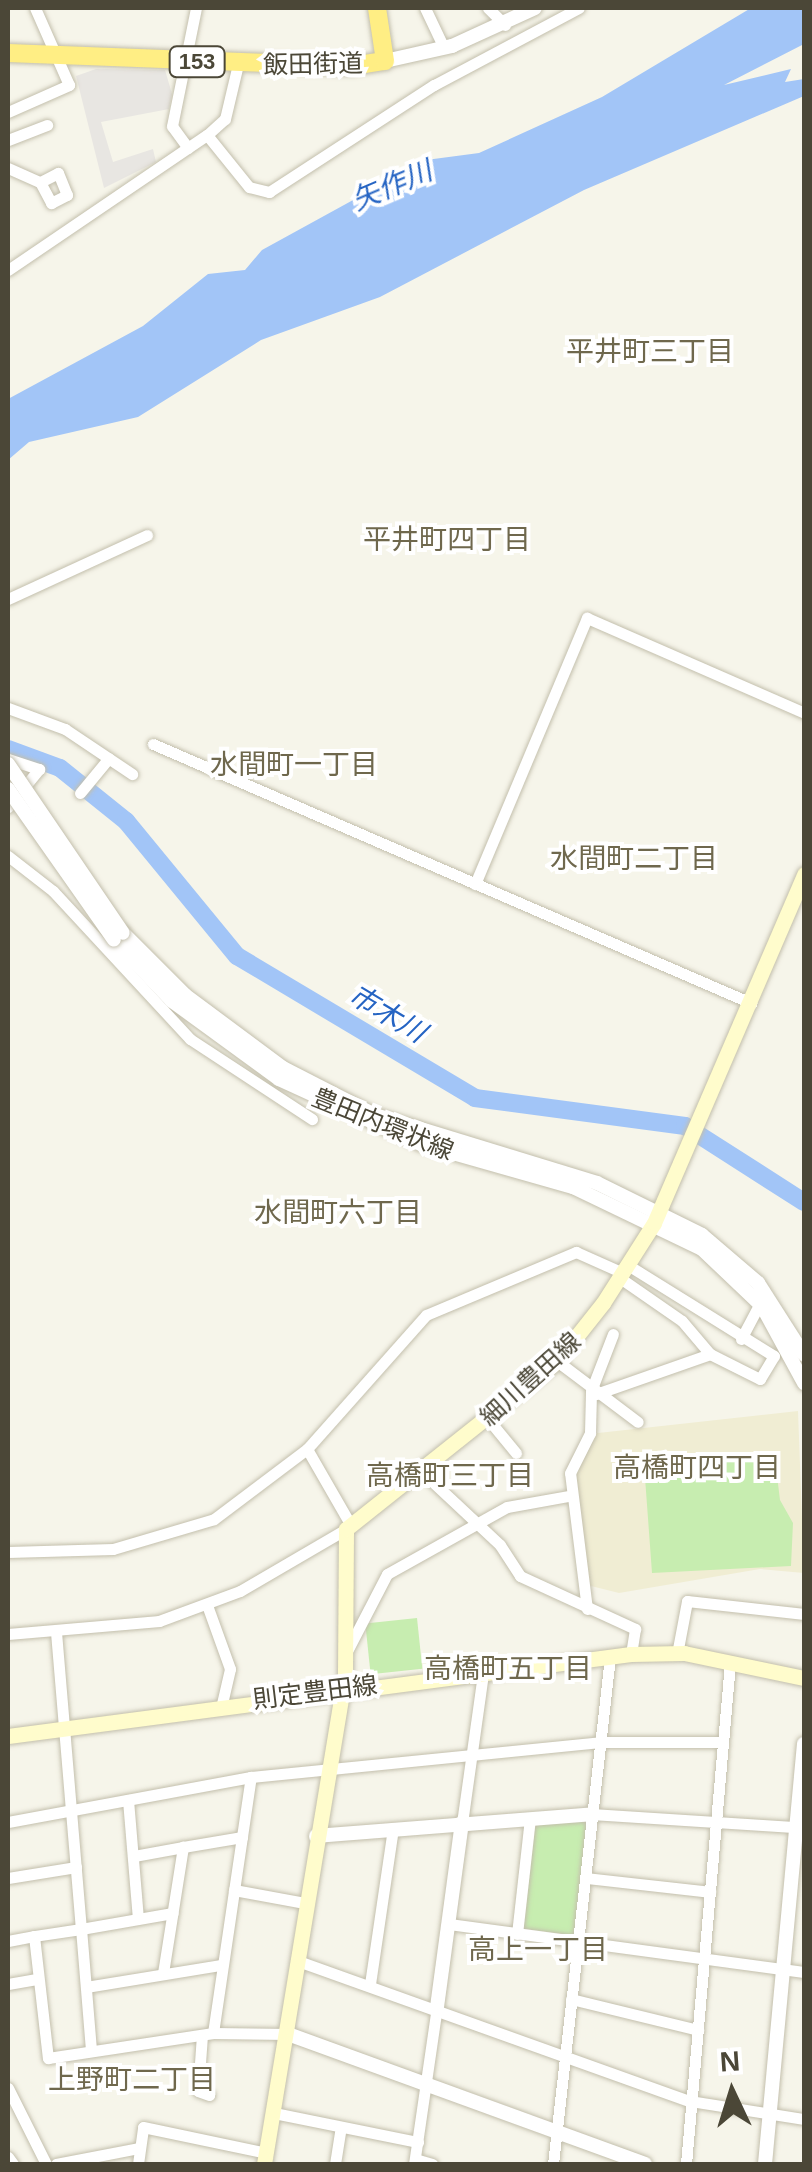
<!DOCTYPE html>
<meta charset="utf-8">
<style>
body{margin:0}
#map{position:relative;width:812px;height:2172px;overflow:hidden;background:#f6f5ea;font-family:Arial,"Noto Sans JP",sans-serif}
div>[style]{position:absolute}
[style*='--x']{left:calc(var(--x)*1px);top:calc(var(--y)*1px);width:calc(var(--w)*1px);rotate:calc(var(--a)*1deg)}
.education>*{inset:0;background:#f0edd3}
.green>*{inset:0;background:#c7edb0;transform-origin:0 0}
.parking>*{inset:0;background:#e8e6e2}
.water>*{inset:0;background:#a2c5f7}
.river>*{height:18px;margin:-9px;padding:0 9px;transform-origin:9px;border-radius:9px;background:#a2c5f7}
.roads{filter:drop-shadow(0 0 2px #c3bfac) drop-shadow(0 0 2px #c3bfac)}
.minor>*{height:11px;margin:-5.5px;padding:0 5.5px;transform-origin:5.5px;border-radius:5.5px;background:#fff}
.tertiary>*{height:14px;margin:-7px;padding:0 7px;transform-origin:7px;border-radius:7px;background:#fff}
.secondary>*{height:15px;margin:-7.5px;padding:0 7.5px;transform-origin:7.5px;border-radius:7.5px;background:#fffccc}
.trunk>*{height:18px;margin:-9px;padding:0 9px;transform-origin:9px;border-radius:9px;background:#ffee84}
.bridges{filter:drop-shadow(0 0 2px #c3bfac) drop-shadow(0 0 2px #c3bfac)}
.tertiary-bridge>*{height:14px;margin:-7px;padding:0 7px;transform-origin:7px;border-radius:7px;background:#fff}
span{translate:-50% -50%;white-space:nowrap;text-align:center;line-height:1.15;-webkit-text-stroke:8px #fff;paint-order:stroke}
.shield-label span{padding:2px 8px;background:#fff;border:2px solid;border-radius:8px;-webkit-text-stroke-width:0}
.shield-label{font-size:22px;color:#4b4737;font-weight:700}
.street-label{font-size:25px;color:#4b4737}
.water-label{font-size:28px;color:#2564c3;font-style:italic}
.neighbourhood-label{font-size:28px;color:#6f684d}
.frame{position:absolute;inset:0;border:10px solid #4b4737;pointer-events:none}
.north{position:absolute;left:682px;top:2042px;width:100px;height:100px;-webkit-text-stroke:8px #fff;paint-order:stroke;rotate:356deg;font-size:28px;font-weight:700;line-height:40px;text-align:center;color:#4b4737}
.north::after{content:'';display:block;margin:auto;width:35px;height:45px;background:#4b4737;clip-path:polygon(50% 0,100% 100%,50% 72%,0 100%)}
</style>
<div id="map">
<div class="education">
<div style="clip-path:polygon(798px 1411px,804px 1573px,760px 1569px,619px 1593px,587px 1585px,575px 1459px,589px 1434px)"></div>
</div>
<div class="green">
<div style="clip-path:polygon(774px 1451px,780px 1500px,793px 1523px,791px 1566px,652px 1573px,644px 1464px)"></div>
<div style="left:417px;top:1618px;width:51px;height:52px;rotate:84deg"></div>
<div style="left:588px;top:1820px;width:116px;height:54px;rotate:97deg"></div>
</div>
<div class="parking">
<div style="clip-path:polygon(96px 69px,165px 70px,172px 94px,169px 109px,101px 122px,113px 162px,153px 149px,156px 162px,104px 188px,76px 76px)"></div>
</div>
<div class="water">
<div style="clip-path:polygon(751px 8px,804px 8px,804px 44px,724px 85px,791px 69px,785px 82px,804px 79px,804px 96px,584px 190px,380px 297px,261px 340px,138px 417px,29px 442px,8px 460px,8px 399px,143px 326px,208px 274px,245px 270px,262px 250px,426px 160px,479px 153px,602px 97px)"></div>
</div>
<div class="river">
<div style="--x:8;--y:749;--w:55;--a:20.1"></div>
<div style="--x:60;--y:768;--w:85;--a:38.8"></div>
<div style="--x:126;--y:821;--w:175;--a:50.6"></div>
<div style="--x:237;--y:956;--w:277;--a:30.8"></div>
<div style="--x:475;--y:1098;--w:212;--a:7.6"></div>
<div style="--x:685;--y:1126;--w:141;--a:32.6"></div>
</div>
<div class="roads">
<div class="minor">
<div style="--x:425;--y:8;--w:44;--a:64.6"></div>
<div style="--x:488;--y:8;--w:24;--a:45"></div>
<div style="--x:8;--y:112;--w:67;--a:-23.9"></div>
<div style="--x:69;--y:85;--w:84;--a:-113.8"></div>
<div style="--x:207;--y:135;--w:67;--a:51.1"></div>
<div style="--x:249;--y:187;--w:21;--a:14"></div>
<div style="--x:269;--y:192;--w:197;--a:-33"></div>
<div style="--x:434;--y:85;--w:164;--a:-28"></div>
<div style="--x:8;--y:140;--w:42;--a:-21"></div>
<div style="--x:188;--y:148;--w:27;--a:-126"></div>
<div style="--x:172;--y:126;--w:120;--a:-78.5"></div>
<div style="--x:8;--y:168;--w:35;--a:24"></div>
<div style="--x:40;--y:182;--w:24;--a:62"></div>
<div style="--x:51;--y:203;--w:18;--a:-27"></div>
<div style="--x:67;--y:195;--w:24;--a:-112"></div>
<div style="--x:58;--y:173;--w:20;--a:153"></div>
<div style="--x:8;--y:270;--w:240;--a:-34.2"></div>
<div style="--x:207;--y:135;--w:24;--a:-42"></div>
<div style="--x:225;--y:119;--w:57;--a:-76.7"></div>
<div style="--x:8;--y:599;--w:153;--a:-24.7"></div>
<div style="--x:8;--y:708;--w:61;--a:20.2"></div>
<div style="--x:65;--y:729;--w:81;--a:33.9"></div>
<div style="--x:153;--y:744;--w:652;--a:23.42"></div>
<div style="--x:8;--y:759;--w:33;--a:18"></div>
<div style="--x:39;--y:769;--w:49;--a:129.2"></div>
<div style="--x:80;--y:793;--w:45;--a:-50.4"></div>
<div style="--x:8;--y:856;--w:57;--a:37.9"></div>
<div style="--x:53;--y:891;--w:202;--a:47.2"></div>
<div style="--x:190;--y:1039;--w:146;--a:33.3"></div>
<div style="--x:475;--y:884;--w:289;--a:-67.2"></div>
<div style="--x:587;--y:618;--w:237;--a:23.6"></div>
<div style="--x:620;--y:1278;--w:75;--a:34.7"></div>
<div style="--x:682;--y:1321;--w:43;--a:49.7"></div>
<div style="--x:710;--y:1354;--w:56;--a:26.6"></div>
<div style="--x:760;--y:1379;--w:27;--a:-59"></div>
<div style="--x:774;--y:1356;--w:172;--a:-148.1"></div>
<div style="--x:741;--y:1339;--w:41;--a:-62.2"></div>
<div style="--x:557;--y:1361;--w:101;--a:37"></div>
<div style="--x:596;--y:1394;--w:121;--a:-19.3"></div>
<div style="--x:488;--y:1419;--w:44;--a:50.5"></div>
<div style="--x:307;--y:1449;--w:84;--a:60.1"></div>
<div style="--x:421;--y:1471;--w:108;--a:43.1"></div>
<div style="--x:500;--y:1545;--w:37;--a:57"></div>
<div style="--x:520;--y:1576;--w:127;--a:24.7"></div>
<div style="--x:635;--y:1629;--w:25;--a:99"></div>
<div style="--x:8;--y:1552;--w:105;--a:-1.6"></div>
<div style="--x:113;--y:1549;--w:105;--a:-16.5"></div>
<div style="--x:214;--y:1519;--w:116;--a:-37"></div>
<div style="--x:307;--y:1449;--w:179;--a:-48.4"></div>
<div style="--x:426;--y:1315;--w:163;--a:-22.8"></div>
<div style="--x:576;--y:1252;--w:51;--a:24.1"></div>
<div style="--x:207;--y:1605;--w:68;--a:70.2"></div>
<div style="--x:230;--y:1669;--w:36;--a:103"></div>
<div style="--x:587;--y:1609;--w:137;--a:-97.1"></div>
<div style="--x:570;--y:1473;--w:45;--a:-63.4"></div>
<div style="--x:590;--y:1433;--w:42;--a:-88.6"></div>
<div style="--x:591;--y:1391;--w:61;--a:-68.9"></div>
<div style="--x:56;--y:1632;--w:298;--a:85.2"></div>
<div style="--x:81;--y:1929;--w:48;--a:171.5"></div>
<div style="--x:34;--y:1936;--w:123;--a:83.5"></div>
<div style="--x:48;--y:2058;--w:167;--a:-8.6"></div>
<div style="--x:213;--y:2033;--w:75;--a:0.8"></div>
<div style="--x:8;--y:1634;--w:152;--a:-4.9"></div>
<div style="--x:159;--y:1621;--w:86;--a:-20.3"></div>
<div style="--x:240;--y:1591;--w:123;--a:-30.3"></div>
<div style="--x:677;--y:1654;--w:54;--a:-79.3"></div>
<div style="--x:687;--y:1601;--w:118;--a:6.3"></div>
<div style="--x:345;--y:1655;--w:91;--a:-62.6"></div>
<div style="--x:387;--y:1574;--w:137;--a:-29.2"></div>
<div style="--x:507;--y:1507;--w:63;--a:-10.1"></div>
<div style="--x:128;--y:1800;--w:118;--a:85.2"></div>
<div style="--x:593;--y:1814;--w:203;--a:3.7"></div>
<div style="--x:8;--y:1822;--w:247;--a:-10.5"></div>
<div style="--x:462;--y:1823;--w:151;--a:-82"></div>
<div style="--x:134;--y:1856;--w:50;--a:-10.4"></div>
<div style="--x:8;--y:1878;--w:69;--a:-9.2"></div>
<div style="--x:586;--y:1878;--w:125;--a:6.4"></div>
<div style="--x:234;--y:1890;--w:72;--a:10.4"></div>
<div style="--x:449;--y:1924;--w:358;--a:7.7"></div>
<div style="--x:517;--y:1934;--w:116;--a:-83.6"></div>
<div style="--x:8;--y:1941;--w:26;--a:-11"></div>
<div style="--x:298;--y:1961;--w:416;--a:19.7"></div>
<div style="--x:690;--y:2101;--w:115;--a:9"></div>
<div style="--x:163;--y:1973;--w:128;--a:-81"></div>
<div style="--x:183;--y:1847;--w:60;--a:-9.6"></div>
<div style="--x:8;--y:1984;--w:29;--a:-10"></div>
<div style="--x:370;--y:1984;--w:157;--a:-81.6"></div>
<div style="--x:86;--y:1987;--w:137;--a:-9.3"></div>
<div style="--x:571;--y:1999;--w:131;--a:13.7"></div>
<div style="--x:213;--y:2033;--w:259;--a:-81.6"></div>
<div style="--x:251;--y:1777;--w:351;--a:-5.7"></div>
<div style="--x:600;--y:1742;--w:123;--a:0"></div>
<div style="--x:202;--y:2035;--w:56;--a:94.1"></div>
<div style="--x:198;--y:2091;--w:12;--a:20"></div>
<div style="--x:91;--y:2050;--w:121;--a:-94.7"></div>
<div style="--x:81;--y:1929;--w:93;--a:-9.9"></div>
<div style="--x:8;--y:2088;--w:85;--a:63.4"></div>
<div style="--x:274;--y:2113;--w:147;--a:11.4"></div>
<div style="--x:8;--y:2157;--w:9;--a:54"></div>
<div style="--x:415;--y:2159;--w:18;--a:16"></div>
<div style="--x:56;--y:2164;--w:85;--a:-10.9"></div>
<div style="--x:138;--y:2164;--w:37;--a:-82"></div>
<div style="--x:143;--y:2127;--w:126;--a:11.9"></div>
<div style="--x:335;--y:2164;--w:37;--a:-81"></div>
<div style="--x:414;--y:2164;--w:159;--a:-81.7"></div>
<div style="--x:553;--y:2164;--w:510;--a:-83.59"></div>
<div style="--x:686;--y:2164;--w:503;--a:-84.98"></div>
</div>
<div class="tertiary">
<div style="--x:385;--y:61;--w:69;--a:-12.6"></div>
<div style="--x:452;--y:46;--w:91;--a:-24.6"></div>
<div style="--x:123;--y:933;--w:88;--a:45"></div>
<div style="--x:185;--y:995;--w:122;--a:36.7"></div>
<div style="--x:283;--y:1068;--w:103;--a:27.1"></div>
<div style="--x:375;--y:1115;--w:232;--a:17"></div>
<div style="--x:597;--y:1183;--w:117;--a:26.3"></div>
<div style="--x:702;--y:1235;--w:74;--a:40.6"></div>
<div style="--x:758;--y:1283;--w:85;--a:57.4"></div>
<div style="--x:114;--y:940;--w:84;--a:46.4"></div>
<div style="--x:172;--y:1001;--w:132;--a:36.1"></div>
<div style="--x:279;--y:1079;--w:156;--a:24.6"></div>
<div style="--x:421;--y:1144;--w:158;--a:15.8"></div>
<div style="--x:573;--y:1187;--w:143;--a:25.7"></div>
<div style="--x:702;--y:1249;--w:83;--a:43.5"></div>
<div style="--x:762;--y:1306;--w:88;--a:61.4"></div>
<div style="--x:316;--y:1836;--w:278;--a:-4.5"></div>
<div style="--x:437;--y:2007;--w:186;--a:-82.3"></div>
<div style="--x:288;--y:2034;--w:380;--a:20"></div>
<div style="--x:765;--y:2164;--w:422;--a:-84.7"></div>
</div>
<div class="secondary">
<div style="--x:8;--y:1736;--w:628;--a:-7.5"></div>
<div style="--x:631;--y:1654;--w:53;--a:-1.1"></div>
<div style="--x:684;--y:1653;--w:123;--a:11.8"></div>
<div style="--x:264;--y:2164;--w:497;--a:-80.6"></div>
<div style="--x:345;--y:1674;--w:145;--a:-89.6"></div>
<div style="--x:346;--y:1529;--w:270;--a:-38.5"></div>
<div style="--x:557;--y:1361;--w:74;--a:-51.6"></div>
<div style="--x:603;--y:1303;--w:95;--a:-57.5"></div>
<div style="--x:654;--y:1223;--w:380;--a:-66.7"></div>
</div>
<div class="trunk">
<div style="--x:8;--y:53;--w:344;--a:2.2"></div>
<div style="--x:352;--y:66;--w:33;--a:-9"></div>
<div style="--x:385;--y:61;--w:54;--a:-98.6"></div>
</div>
</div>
<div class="bridges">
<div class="tertiary-bridge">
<div style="--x:8;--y:764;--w:204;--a:55.8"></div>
<div style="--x:8;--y:789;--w:184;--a:54.9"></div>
</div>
</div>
<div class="shield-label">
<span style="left:197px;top:62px">153</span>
</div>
<div class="street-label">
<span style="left:313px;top:64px;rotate:-1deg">飯田街道</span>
<span style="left:383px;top:1124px;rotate:22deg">豊田内環状線</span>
<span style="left:530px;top:1379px;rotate:-42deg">細川豊田線</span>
<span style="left:315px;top:1692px;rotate:-7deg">則定豊田線</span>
</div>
<div class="water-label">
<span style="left:392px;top:186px;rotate:-23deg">矢作川</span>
<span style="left:387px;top:1014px;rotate:31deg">市木川</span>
</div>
<div class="neighbourhood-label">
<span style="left:650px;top:352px">平井町三丁目</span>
<span style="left:447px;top:540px">平井町四丁目</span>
<span style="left:294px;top:765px">水間町一丁目</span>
<span style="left:634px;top:859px">水間町二丁目</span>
<span style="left:338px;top:1213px">水間町六丁目</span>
<span style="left:697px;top:1468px">高橋町四丁目</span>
<span style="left:450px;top:1476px">高橋町三丁目</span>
<span style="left:508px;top:1669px">高橋町五丁目</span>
<span style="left:538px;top:1950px">高上一丁目</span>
<span style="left:132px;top:2080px">上野町二丁目</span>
</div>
<div class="frame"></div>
<div class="north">N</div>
</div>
